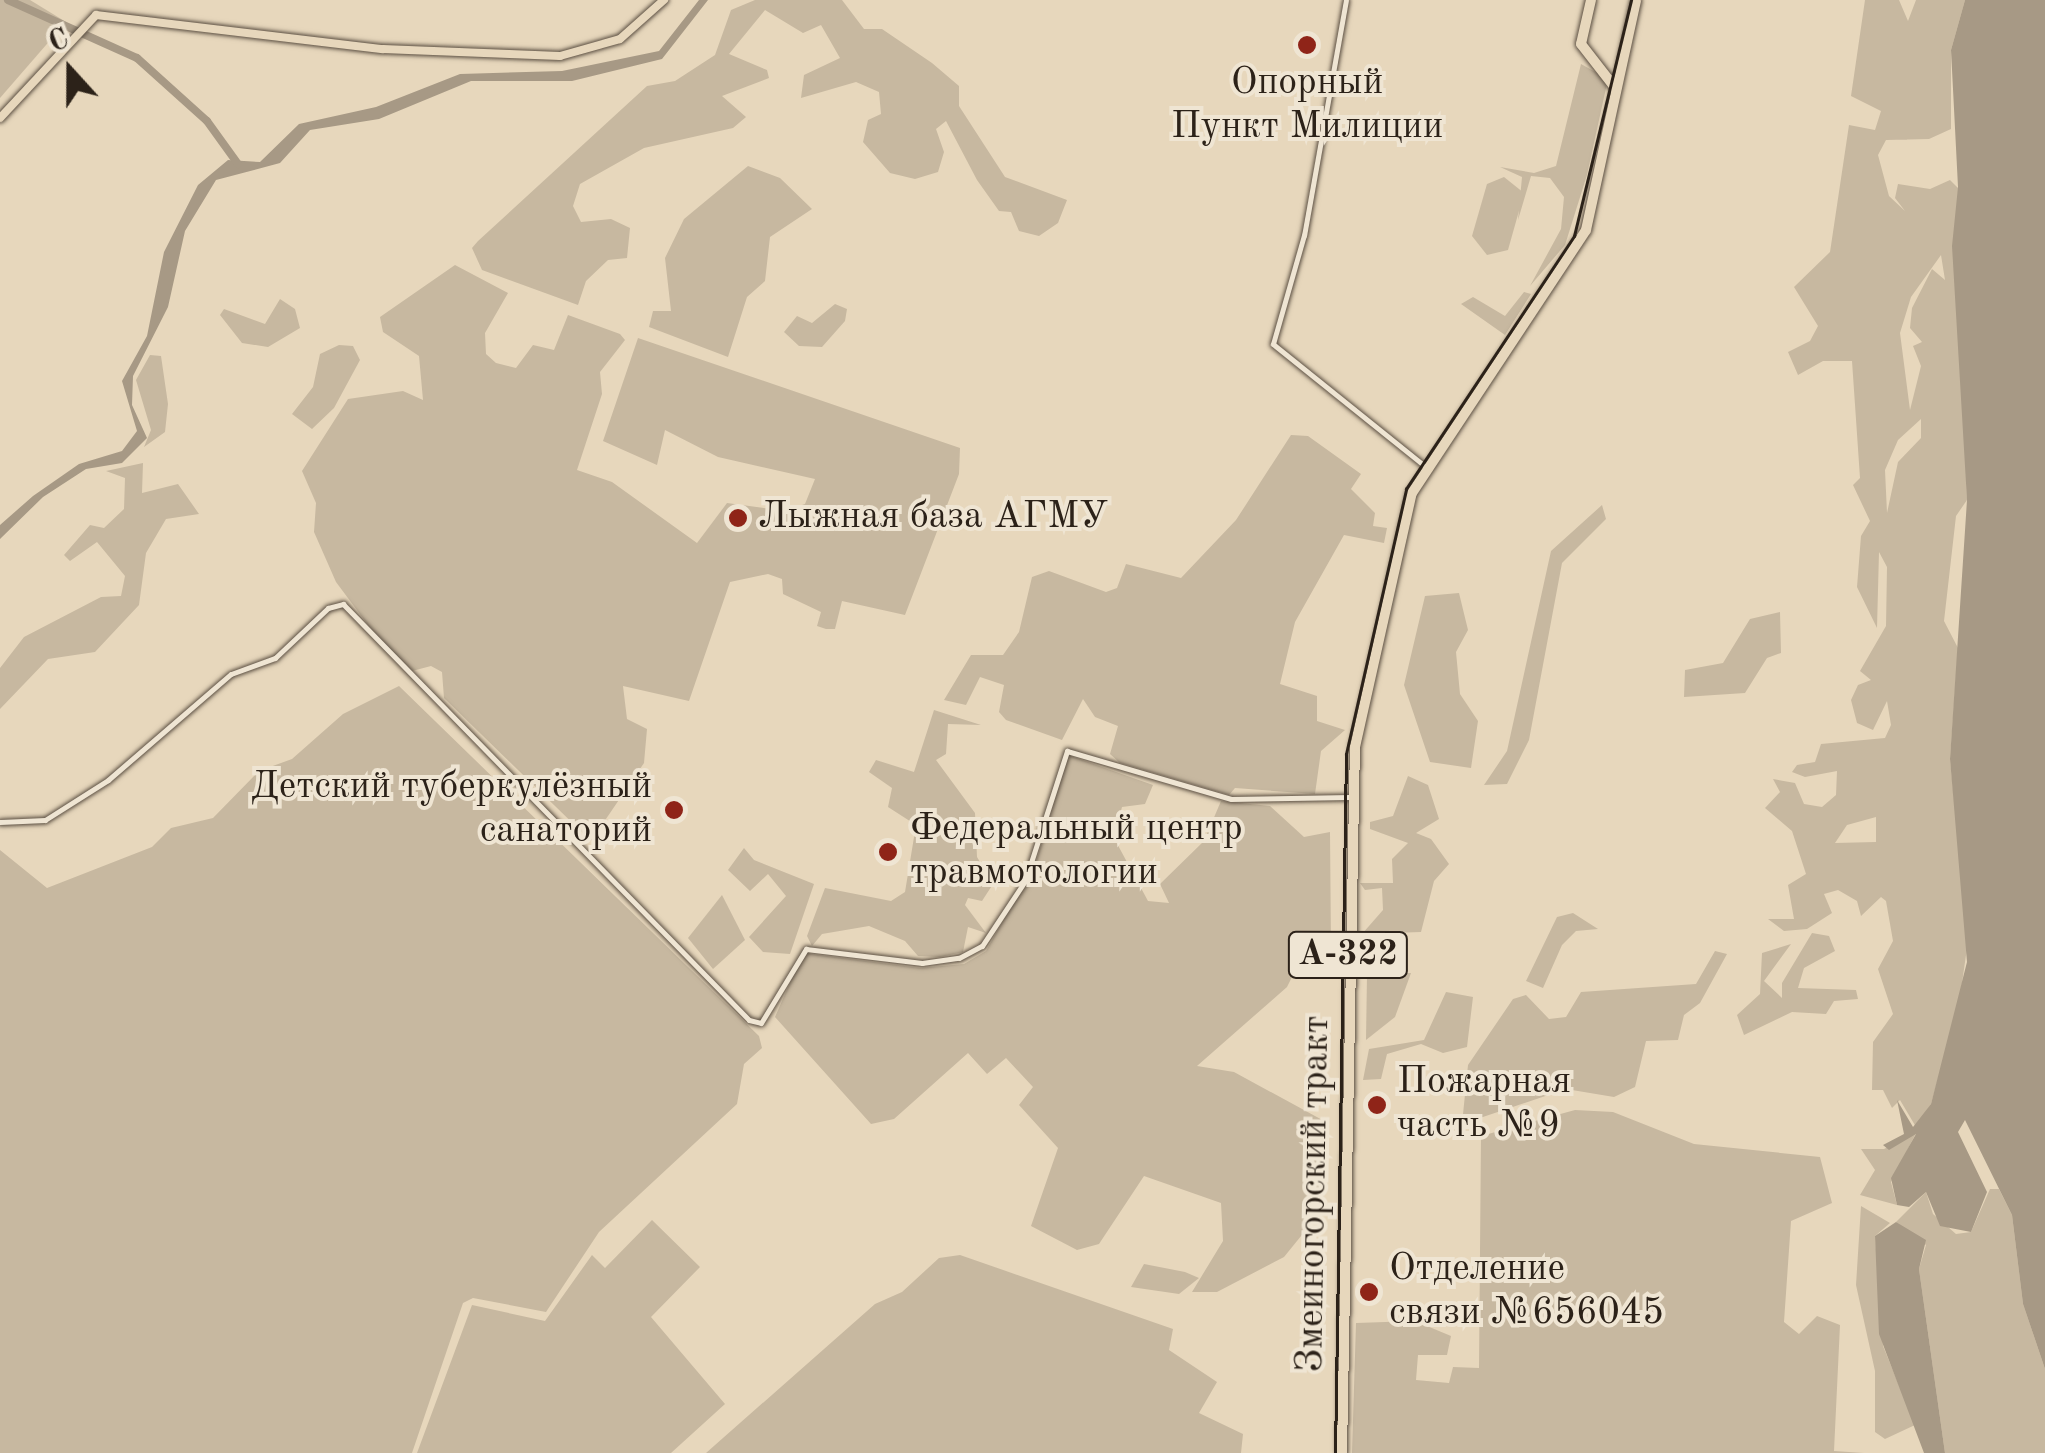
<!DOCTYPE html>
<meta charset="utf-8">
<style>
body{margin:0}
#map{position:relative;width:2045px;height:1453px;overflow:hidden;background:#e7d7bc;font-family:"Old Standard TT",serif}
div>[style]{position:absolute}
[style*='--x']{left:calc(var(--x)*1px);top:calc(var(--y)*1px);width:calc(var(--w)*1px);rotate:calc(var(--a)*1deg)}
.green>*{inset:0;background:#c7b8a0}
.water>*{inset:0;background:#a79985}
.river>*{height:8px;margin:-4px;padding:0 4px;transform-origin:4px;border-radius:4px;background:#a79985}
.roads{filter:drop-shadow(0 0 2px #5b4f42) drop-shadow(0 0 2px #5b4f42)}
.minor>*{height:5px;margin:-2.5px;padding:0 2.5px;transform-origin:2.5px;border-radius:2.5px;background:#efe5d3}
.major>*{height:8px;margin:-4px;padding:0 4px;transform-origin:4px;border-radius:4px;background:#e7d7bc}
.highway>*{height:10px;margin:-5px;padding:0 5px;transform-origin:5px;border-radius:5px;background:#e7d7bc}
.tram>*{height:2.5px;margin:-1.25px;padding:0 1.25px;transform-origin:1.25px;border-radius:1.25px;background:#2c2219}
.dots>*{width:28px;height:28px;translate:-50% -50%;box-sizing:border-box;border:5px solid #efe5d3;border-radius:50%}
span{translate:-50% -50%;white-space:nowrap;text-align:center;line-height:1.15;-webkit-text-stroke:8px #efe5d3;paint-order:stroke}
.shield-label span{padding:2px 8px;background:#efe5d3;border:2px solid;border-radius:8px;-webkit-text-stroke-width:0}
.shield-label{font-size:35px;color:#2c2219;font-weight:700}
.poi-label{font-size:38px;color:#2c2219}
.left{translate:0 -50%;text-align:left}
.right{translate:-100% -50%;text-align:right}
.street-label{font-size:38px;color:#2c2219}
.north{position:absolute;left:20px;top:20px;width:100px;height:100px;-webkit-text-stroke:8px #efe5d3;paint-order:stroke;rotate:339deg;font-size:28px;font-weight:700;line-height:40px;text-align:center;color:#2c2219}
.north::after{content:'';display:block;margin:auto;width:35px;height:45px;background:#2c2219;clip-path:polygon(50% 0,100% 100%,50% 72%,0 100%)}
</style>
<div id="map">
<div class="green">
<div style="clip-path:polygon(0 0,30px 0,66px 22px,0 98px)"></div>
<div style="clip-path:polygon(755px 0,842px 0,864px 29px,882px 29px,932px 63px,959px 86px,959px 106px,1005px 177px,1067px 200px,1058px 223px,1039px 236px,1019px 231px,1011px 212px,999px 211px,977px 180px,946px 121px,936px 129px,944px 152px,938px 172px,915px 179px,890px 173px,863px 142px,868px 120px,881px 114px,879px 92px,856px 82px,801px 98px,804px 75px,840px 58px,821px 25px,803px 33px,765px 10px,729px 54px,767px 70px,769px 78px,722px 96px,746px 117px,733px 128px,644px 148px,580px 184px,573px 206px,581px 222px,611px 219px,630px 228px,627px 258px,608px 260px,586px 281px,578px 305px,482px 270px,472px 248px,478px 241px,647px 86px,675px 81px,715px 55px,731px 10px)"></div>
<div style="clip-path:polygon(evenodd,1865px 0,1899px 0,1908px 21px,1916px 0,1965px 0,1951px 50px,1951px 129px,1929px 139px,1886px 140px,1878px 155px,1889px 196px,1905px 211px,1895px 198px,1898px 184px,1930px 189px,1950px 180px,1958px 188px,1967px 500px,1956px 516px,1944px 621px,1958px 648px,1950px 759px,1968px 941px,1959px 1004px,1931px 1104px,1916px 1127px,1900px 1100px,1892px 1108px,1883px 1090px,1872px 1090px,1873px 1042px,1893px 1014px,1878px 969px,1893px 941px,1886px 901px,1881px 897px,1861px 916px,1857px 901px,1838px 890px,1824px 894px,1832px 913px,1807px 929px,1784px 931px,1768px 919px,1794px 919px,1788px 885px,1806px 874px,1792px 831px,1765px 808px,1780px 792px,1773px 779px,1795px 783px,1804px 804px,1822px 807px,1836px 795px,1837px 771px,1805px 777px,1792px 772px,1797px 765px,1815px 762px,1821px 744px,1885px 738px,1891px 725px,1887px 701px,1873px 730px,1857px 723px,1851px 700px,1858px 685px,1871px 680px,1860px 671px,1886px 626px,1887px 567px,1879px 552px,1877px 628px,1857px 587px,1861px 536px,1870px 521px,1853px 485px,1860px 478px,1852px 361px,1823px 361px,1798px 375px,1788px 352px,1810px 341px,1818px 326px,1794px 287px,1830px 252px,1849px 125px,1875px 130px,1881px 111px,1851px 96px,1865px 0,1941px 255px,1945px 280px,1932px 269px,1912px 308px,1910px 328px,1922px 342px,1913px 346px,1921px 366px,1910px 410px,1900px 333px,1911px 297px,1941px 255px,1865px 0,1921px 419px,1921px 438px,1898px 462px,1887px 513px,1885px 470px,1898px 440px,1921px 419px,1865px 0,1876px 817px,1876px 842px,1835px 843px,1847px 825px,1876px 817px)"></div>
<div style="clip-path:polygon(1581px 64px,1608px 79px,1587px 175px,1565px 245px,1530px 286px,1561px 229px,1564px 197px,1550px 178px,1531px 176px,1518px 220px,1522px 177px,1500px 167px,1534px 173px,1556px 166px)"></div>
<div style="clip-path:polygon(748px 166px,780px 178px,812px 209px,770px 237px,765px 281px,747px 297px,728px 357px,649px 327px,653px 311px,671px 311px,665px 258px,684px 219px)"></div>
<div style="clip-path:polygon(1504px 177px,1524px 193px,1508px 250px,1487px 255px,1472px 236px,1487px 184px)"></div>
<div style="clip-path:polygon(455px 265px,508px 293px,485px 333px,486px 354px,496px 363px,516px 368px,533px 345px,554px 350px,568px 315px,620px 334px,625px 340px,600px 372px,602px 394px,577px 470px,612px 482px,697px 543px,727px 503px,785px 511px,805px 504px,815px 479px,718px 457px,665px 430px,657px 465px,603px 441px,638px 338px,960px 448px,959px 474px,905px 615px,842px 601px,835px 629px,826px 629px,817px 626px,821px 612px,783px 594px,782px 579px,768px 574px,730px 582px,689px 701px,623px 686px,627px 719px,647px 729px,644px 763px,591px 841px,444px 698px,442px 672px,431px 666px,412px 671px,377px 637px,336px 582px,314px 532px,316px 503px,302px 471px,348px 399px,403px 391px,423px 400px,419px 356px,383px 332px,380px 317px)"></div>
<div style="clip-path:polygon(1524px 292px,1531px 294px,1505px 335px,1461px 304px,1473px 297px,1505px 316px)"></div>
<div style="clip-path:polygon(280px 299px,295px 309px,300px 328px,268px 347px,242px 343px,220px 315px,224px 309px,265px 324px)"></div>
<div style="clip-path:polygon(835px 304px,847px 309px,845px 321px,822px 347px,799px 346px,784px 332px,797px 316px,812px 323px)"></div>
<div style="clip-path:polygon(339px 345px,353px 346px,360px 360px,334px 408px,312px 429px,292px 414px,313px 387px,320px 354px)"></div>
<div style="clip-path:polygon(150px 355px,161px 356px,168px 404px,165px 432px,144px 447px,151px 430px,136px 380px)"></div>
<div style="clip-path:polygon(1291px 435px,1308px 436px,1361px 474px,1351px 489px,1375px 513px,1373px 526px,1387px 528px,1384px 543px,1344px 535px,1295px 622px,1280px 684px,1317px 696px,1317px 721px,1345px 730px,1321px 751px,1315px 794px,1235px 788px,1229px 795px,1120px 763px,1110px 754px,1118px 726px,1095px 717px,1083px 699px,1062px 740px,1006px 720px,999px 712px,1004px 685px,980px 677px,966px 705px,944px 700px,971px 655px,1003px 655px,1019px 632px,1032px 577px,1049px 571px,1106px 592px,1117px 588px,1126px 564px,1181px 578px,1236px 520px)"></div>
<div style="clip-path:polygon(143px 463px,142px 493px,178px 484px,199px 514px,166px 519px,146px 553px,139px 605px,95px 652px,48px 659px,0 709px,0 668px,24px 637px,101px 597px,121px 596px,125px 576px,97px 542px,70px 561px,64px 555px,90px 525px,104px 528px,124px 509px,125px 478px,106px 471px)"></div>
<div style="clip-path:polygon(1602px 505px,1606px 519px,1562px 563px,1529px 740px,1507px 784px,1484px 785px,1507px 751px,1551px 551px)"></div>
<div style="clip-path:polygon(1459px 593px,1468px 630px,1456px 652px,1460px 694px,1478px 721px,1471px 768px,1430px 762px,1404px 685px,1425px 596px)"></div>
<div style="clip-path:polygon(1780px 612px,1781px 653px,1767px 658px,1745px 693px,1684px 697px,1685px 670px,1723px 663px,1750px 619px)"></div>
<div style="clip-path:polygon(399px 686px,759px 1036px,762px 1048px,744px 1064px,737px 1104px,599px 1232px,546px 1312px,473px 1298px,463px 1303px,412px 1453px,0 1453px,0 850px,47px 888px,152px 847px,171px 828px,213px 818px,259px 771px,292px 759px,343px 714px)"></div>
<div style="clip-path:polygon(934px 710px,981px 725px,948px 724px,946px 754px,936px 760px,975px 813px,977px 857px,993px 884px,982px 901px,968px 898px,965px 905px,986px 933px,968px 927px,963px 952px,940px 957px,918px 956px,905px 941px,869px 926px,822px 934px,812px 946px,807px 936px,825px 888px,891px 901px,905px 892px,916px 825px,888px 807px,892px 788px,869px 772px,876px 760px,914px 772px)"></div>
<div style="clip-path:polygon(1068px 755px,1153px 785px,1145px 804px,1122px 807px,1114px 838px,1148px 901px,1169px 903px,1160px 884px,1204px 841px,1221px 801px,1270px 806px,1304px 837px,1330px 832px,1331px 951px,1296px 969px,1287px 987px,1197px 1066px,1234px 1072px,1326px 1122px,1314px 1147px,1324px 1152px,1323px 1209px,1284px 1257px,1217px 1292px,1192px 1292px,1223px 1241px,1221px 1203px,1144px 1176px,1099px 1244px,1077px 1250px,1031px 1226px,1058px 1148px,1019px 1105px,1033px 1087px,1006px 1058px,987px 1074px,968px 1053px,894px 1119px,871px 1124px,775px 1017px,803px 953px,920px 968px,964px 964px,986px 951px,1036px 862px)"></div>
<div style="clip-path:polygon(1408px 776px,1428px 785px,1439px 819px,1416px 833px,1431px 839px,1449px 864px,1434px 881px,1421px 932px,1362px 934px,1383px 910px,1382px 888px,1365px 890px,1360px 883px,1393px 883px,1392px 859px,1408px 843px,1370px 829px,1370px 822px,1393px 816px)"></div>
<div style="clip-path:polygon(744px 848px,754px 860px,814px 884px,790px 954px,763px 952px,749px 937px,786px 896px,768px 874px,750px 891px,728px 870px)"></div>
<div style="clip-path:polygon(722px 895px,745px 940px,713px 969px,688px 938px)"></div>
<div style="clip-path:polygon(1573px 913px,1598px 929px,1576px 931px,1562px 945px,1543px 988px,1526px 981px,1557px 917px)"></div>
<div style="clip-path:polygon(1812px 933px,1829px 936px,1835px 951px,1804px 968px,1798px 988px,1856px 990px,1858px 999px,1834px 1001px,1826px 1014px,1792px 1012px,1744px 1035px,1737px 1015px,1760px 994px,1762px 953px,1791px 944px,1764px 981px,1782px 998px,1782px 983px)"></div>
<div style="clip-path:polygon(1715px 951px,1727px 954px,1700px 1003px,1684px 1015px,1678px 1040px,1646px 1041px,1635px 1087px,1614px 1097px,1566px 1089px,1462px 1124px,1468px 1065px,1513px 999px,1526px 995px,1549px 1019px,1566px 1017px,1581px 992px,1696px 984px)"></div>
<div style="clip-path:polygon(1411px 973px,1395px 1017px,1366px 1040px,1367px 975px)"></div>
<div style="clip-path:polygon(1446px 992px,1473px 997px,1467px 1047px,1443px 1053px,1421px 1044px,1387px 1054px,1381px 1079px,1363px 1080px,1369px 1049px,1424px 1040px)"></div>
<div style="clip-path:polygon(1575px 1110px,1613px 1112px,1694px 1144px,1820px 1157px,1832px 1203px,1791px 1221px,1784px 1322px,1799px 1334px,1817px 1316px,1840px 1325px,1834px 1451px,1864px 1453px,1352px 1453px,1356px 1323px,1415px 1321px,1451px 1336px,1447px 1355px,1418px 1355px,1416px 1380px,1449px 1383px,1453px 1367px,1479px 1368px,1481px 1136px)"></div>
<div style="clip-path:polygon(1916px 1133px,1891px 1182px,1897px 1205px,1860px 1195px,1875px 1170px,1861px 1149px,1884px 1149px)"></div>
<div style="clip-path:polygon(1990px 1189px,1999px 1189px,2012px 1215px,2023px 1304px,2045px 1369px,2045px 1453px,1945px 1453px,1919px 1269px,1926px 1245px,1896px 1222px,1926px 1192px,1933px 1214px,1956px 1234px,1971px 1232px)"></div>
<div style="clip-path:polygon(1861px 1206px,1890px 1223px,1875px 1236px,1883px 1346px,1915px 1425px,1885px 1439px,1875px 1432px,1875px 1371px,1856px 1285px)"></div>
<div style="clip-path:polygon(652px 1220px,700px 1267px,651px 1317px,725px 1404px,671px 1453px,417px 1453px,472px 1305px,545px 1321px,592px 1255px,605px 1268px)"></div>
<div style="clip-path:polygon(960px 1255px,1173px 1329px,1169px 1350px,1217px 1382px,1199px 1413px,1243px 1434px,1241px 1453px,706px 1453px,875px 1304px,902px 1292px,939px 1258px)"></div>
<div style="clip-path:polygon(1144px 1264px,1185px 1272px,1199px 1278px,1179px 1294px,1131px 1287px)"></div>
</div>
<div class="water">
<div style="clip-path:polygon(699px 0,708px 0,662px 59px,572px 81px,471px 81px,379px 119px,310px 130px,280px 163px,216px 180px,185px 231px,168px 307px,133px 376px,132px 405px,147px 438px,122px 463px,86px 469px,43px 497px,0 539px,0 525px,33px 496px,79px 464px,122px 451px,137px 431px,122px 381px,147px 336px,164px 252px,198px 185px,228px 160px,260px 162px,299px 124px,376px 107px,460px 74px,562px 71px,659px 51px)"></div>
<div style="clip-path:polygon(1965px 0,2045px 0,2045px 1369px,2023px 1304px,2012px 1215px,1965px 1120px,1958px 1132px,1987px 1192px,1971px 1232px,1940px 1226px,1926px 1192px,1909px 1207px,1897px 1205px,1891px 1178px,1916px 1134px,1889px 1150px,1883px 1145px,1904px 1134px,1897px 1100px,1913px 1127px,1931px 1104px,1967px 962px,1950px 759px,1967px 500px,1952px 246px,1958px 187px,1951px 50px)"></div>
<div style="clip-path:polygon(1896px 1222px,1926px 1240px,1919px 1269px,1945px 1453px,1924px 1453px,1879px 1334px,1875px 1236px)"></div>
</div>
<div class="river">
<div style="--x:8;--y:0;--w:141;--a:24.2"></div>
<div style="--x:137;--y:58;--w:94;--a:42"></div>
<div style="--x:207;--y:121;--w:53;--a:54.2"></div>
</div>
<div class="roads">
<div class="minor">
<div style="--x:1346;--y:0;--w:239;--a:100.1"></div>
<div style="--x:1304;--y:235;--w:113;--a:105.9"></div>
<div style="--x:1273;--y:344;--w:196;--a:38.8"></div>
<div style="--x:0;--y:822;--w:45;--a:-2.5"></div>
<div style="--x:45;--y:820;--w:75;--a:-32.4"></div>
<div style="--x:108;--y:780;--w:162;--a:-40.8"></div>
<div style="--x:231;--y:674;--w:47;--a:-20"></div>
<div style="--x:275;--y:658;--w:73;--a:-43.3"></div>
<div style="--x:328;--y:608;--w:16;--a:-15"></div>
<div style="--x:343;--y:604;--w:581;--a:45.7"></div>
<div style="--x:749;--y:1020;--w:12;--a:14"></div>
<div style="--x:761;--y:1023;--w:87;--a:-58.7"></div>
<div style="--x:806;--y:949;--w:117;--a:6.9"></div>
<div style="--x:922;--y:963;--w:37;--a:-8"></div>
<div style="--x:959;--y:958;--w:26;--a:-28"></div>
<div style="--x:982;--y:946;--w:78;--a:-56.5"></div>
<div style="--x:1025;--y:881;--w:137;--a:-72.1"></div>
<div style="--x:1067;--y:751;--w:171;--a:16.3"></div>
<div style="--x:1231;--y:799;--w:119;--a:-1"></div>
</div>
<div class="major">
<div style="--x:0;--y:118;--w:141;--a:-47"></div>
<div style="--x:96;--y:15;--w:289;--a:6.8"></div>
<div style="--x:383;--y:49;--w:177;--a:2.3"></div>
<div style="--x:560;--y:56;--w:62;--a:-15.8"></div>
<div style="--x:620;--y:39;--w:59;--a:-41.6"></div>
</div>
<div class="highway">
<div style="--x:1591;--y:0;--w:45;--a:102.8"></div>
<div style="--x:1581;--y:44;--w:57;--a:52.1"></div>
<div style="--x:1342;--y:1453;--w:706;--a:-88.95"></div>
<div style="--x:1355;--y:747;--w:260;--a:-77.4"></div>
<div style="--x:1412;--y:493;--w:315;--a:-56.5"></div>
<div style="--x:1586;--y:230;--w:235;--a:-77.7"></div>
</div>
</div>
<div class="tram">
<div style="--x:1335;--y:1453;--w:699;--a:-89.1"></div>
<div style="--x:1346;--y:754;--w:272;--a:-77.2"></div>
<div style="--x:1406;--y:489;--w:304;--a:-56.4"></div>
<div style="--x:1574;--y:236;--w:243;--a:-76.4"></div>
</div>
<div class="dots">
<div style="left:1307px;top:45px;background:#8f2418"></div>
<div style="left:738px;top:518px;background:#8f2418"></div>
<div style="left:674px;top:810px;background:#8f2418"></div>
<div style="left:888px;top:852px;background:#8f2418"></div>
<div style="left:1377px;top:1105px;background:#8f2418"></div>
<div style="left:1369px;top:1292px;background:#8f2418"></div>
</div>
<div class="shield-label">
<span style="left:1348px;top:955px">А-322</span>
</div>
<div class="poi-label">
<span style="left:1307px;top:106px">Опорный<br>Пункт Милиции</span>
<span class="left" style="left:758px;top:518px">Лыжная база АГМУ</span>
<span class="right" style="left:652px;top:810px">Детский туберкулёзный<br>санаторий</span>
<span class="left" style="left:910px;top:852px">Федеральный центр<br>травмотологии</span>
<span class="left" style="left:1397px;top:1105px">Пожарная<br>часть №9</span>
<span class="left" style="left:1389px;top:1292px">Отделение<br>связи №656045</span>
</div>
<div class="street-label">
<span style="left:1315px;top:1194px;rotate:-89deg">Змеиногорский тракт</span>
</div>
<div class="north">С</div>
</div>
